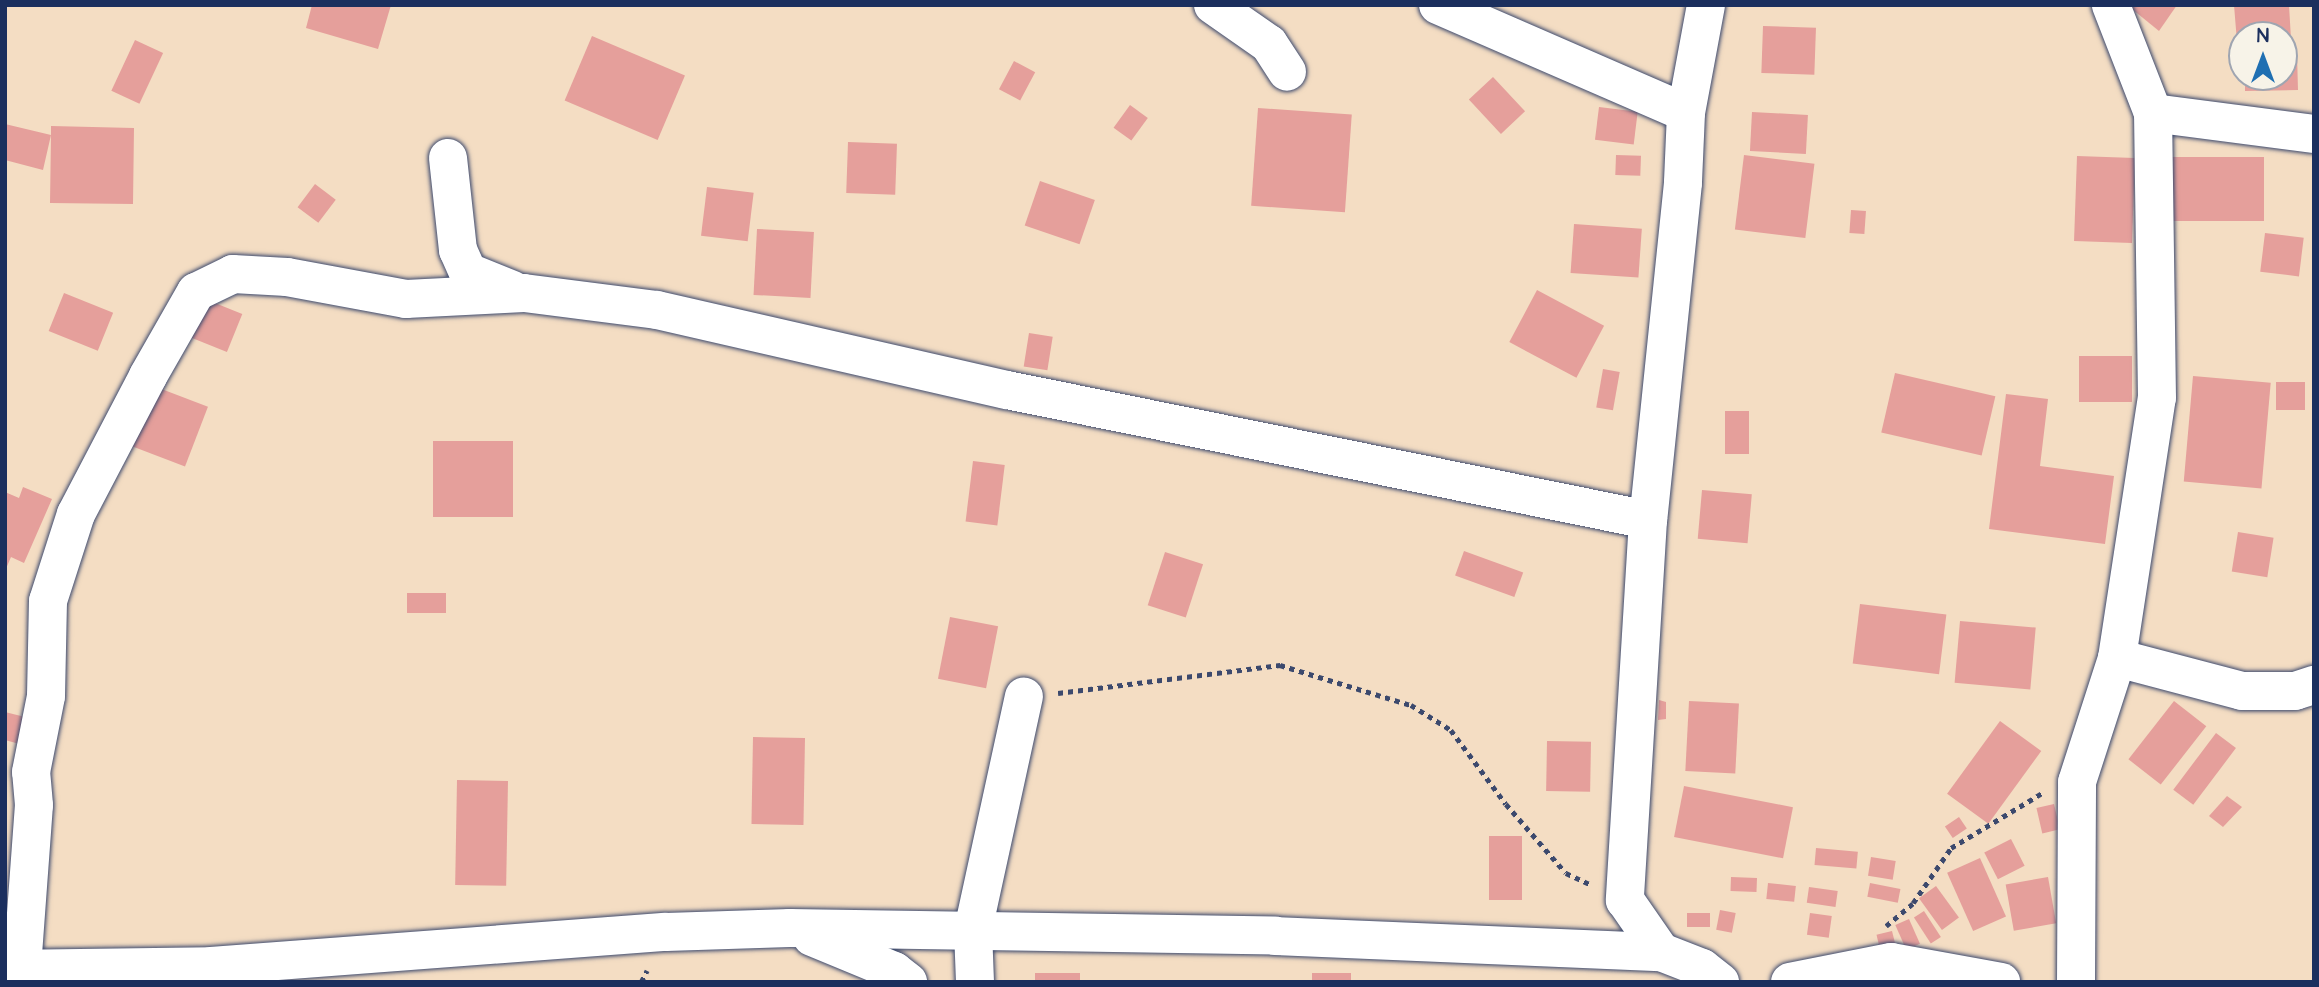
<!DOCTYPE html>
<style>
body{margin:0}
#map{position:relative;width:2319px;height:987px;overflow:hidden;background:#f4ddc3;font-family:"Architects Daughter",sans-serif}
div>[style]{position:absolute}
[style*='--x']{left:calc(var(--x)*1px);top:calc(var(--y)*1px);width:calc(var(--w)*1px);rotate:calc(var(--a)*1deg)}
.building>*{inset:0;background:#e59f9b;transform-origin:0 0}
.path>*{height:4.5px;margin-top:-2.25px;transform-origin:0;background:repeating-linear-gradient(90deg,#3c496d 0 5px,transparent 0 10px)}
.roads{filter:drop-shadow(0 0 2px #3c496d) drop-shadow(0 0 2px #3c496d)}
.minor>*{height:38px;margin:-19px;padding:0 19px;transform-origin:19px;border-radius:19px;background:#fff}
span{translate:-50% -50%;white-space:nowrap;text-align:center;line-height:1.15;-webkit-text-stroke:5px #f7f3e8;paint-order:stroke}
.frame{position:absolute;inset:0;border:7px solid #1b2f5e;pointer-events:none}
.north{position:absolute;left:2228px;top:21px;width:70px;height:70px;box-sizing:border-box;background:#f7f3e8;border:2px solid #9fa5b1;border-radius:50%;rotate:0deg;font-size:19px;font-weight:700;line-height:28px;text-align:center;color:#1b2f5e}
.north::after{content:'';display:block;margin:auto;width:24px;height:32px;background:#1f6fb2;clip-path:polygon(50% 0,100% 100%,50% 72%,0 100%)}
</style>
<div id="map">
<div class="building">
<div style="clip-path:polygon(312px 5px,391px 5px,378px 49px,306px 28px)"></div>
<div style="clip-path:polygon(2127px 5px,2177px 5px,2159px 31px)"></div>
<div style="clip-path:polygon(2234px 5px,2289px 5px,2291px 39px,2242px 35px,2242px 42px,2237px 42px)"></div>
<div style="left:1763px;top:26px;width:53px;height:47px;rotate:2deg"></div>
<div style="left:592px;top:36px;width:101px;height:70px;rotate:23deg"></div>
<div style="left:135px;top:40px;width:31px;height:56px;rotate:25deg"></div>
<div style="clip-path:polygon(2284px 54px,2297px 54px,2298px 90px,2245px 91px,2245px 77px,2284px 77px)"></div>
<div style="left:1014px;top:61px;width:24px;height:32px;rotate:28deg"></div>
<div style="left:1493px;top:77px;width:47px;height:33px;rotate:47deg"></div>
<div style="left:1130px;top:105px;width:22px;height:28px;rotate:36deg"></div>
<div style="left:1599px;top:107px;width:39px;height:33px;rotate:7deg"></div>
<div style="left:1258px;top:108px;width:94px;height:98px;rotate:4deg"></div>
<div style="left:1752px;top:112px;width:56px;height:39px;rotate:3deg"></div>
<div style="clip-path:polygon(5px 124px,51px 135px,51px 126px,134px 128px,133px 204px,50px 203px,51px 135px,43px 170px,5px 160px)"></div>
<div style="left:848px;top:142px;width:49px;height:51px;rotate:2deg"></div>
<div style="left:1616px;top:155px;width:25px;height:20px;rotate:2deg"></div>
<div style="left:1744px;top:155px;width:71px;height:75px;rotate:7deg"></div>
<div style="left:2077px;top:156px;width:58px;height:85px;rotate:2deg"></div>
<div style="left:2167px;top:157px;width:97px;height:64px"></div>
<div style="left:1040px;top:181px;width:58px;height:47px;rotate:19deg"></div>
<div style="left:315px;top:184px;width:26px;height:29px;rotate:37deg"></div>
<div style="left:707px;top:187px;width:47px;height:49px;rotate:7deg"></div>
<div style="left:1851px;top:210px;width:15px;height:23px;rotate:4deg"></div>
<div style="left:1574px;top:224px;width:68px;height:49px;rotate:4deg"></div>
<div style="left:757px;top:229px;width:57px;height:66px;rotate:3deg"></div>
<div style="left:2265px;top:233px;width:39px;height:39px;rotate:7deg"></div>
<div style="left:1537px;top:290px;width:76px;height:59px;rotate:28deg"></div>
<div style="left:64px;top:293px;width:53px;height:41px;rotate:22deg"></div>
<div style="left:195px;top:295px;width:51px;height:41px;rotate:22deg"></div>
<div style="left:1029px;top:333px;width:24px;height:34px;rotate:9deg"></div>
<div style="left:2079px;top:356px;width:53px;height:46px"></div>
<div style="left:1603px;top:369px;width:17px;height:39px;rotate:10deg"></div>
<div style="left:1895px;top:373px;width:103px;height:61px;rotate:13deg"></div>
<div style="left:2193px;top:376px;width:78px;height:106px;rotate:5deg"></div>
<div style="left:2276px;top:382px;width:29px;height:28px"></div>
<div style="left:151px;top:385px;width:61px;height:64px;rotate:21deg"></div>
<div style="clip-path:polygon(2006px 394px,2048px 399px,2040px 466px,2114px 476px,2105px 544px,1989px 529px)"></div>
<div style="left:1725px;top:411px;width:24px;height:43px"></div>
<div style="left:433px;top:441px;width:80px;height:76px"></div>
<div style="left:973px;top:461px;width:32px;height:61px;rotate:7deg"></div>
<div style="clip-path:polygon(23px 487px,52px 499px,24px 563px,11px 557px,5px 571px,5px 492px,19px 498px)"></div>
<div style="left:1702px;top:490px;width:50px;height:49px;rotate:5deg"></div>
<div style="left:2238px;top:532px;width:36px;height:40px;rotate:9deg"></div>
<div style="left:1464px;top:551px;width:63px;height:26px;rotate:20deg"></div>
<div style="left:1165px;top:552px;width:40px;height:56px;rotate:18deg"></div>
<div style="left:407px;top:593px;width:39px;height:20px"></div>
<div style="left:1860px;top:604px;width:87px;height:60px;rotate:7deg"></div>
<div style="left:950px;top:617px;width:49px;height:63px;rotate:11deg"></div>
<div style="left:1960px;top:621px;width:76px;height:62px;rotate:5deg"></div>
<div style="clip-path:polygon(1659px 700px,1666px 702px,1666px 719px,1658px 720px)"></div>
<div style="left:1689px;top:701px;width:50px;height:70px;rotate:3deg"></div>
<div style="left:2174px;top:701px;width:41px;height:74px;rotate:38deg"></div>
<div style="clip-path:polygon(5px 712px,25px 717px,23px 745px,5px 740px)"></div>
<div style="left:2000px;top:721px;width:51px;height:90px;rotate:36deg"></div>
<div style="left:2216px;top:733px;width:25px;height:71px;rotate:37deg"></div>
<div style="left:753px;top:737px;width:52px;height:87px;rotate:1deg"></div>
<div style="left:1547px;top:741px;width:44px;height:50px;rotate:1deg"></div>
<div style="left:457px;top:780px;width:51px;height:105px;rotate:1deg"></div>
<div style="left:1684px;top:786px;width:111px;height:52px;rotate:11deg"></div>
<div style="clip-path:polygon(2227px 796px,2242px 807px,2223px 827px,2209px 816px)"></div>
<div style="left:2054px;top:804px;width:26px;height:18px;rotate:77deg"></div>
<div style="left:1959px;top:817px;width:14px;height:17px;rotate:56deg"></div>
<div style="left:1489px;top:836px;width:33px;height:64px"></div>
<div style="left:2011px;top:839px;width:30px;height:30px;rotate:63deg"></div>
<div style="left:1816px;top:848px;width:42px;height:17px;rotate:5deg"></div>
<div style="left:1871px;top:857px;width:25px;height:19px;rotate:9deg"></div>
<div style="left:1980px;top:858px;width:64px;height:36px;rotate:66deg"></div>
<div style="left:1731px;top:877px;width:26px;height:14px;rotate:2deg"></div>
<div style="left:2048px;top:877px;width:47px;height:43px;rotate:80deg"></div>
<div style="left:1768px;top:883px;width:28px;height:16px;rotate:6deg"></div>
<div style="left:1870px;top:883px;width:31px;height:14px;rotate:11deg"></div>
<div style="left:1936px;top:886px;width:39px;height:21px;rotate:54deg"></div>
<div style="left:1809px;top:887px;width:29px;height:16px;rotate:8deg"></div>
<div style="left:1720px;top:910px;width:16px;height:20px;rotate:11deg"></div>
<div style="left:1924px;top:911px;width:31px;height:12px;rotate:57deg"></div>
<div style="left:1710px;top:913px;width:14px;height:23px;rotate:90deg"></div>
<div style="left:1810px;top:913px;width:22px;height:22px;rotate:8deg"></div>
<div style="left:1909px;top:919px;width:27px;height:15px;rotate:66deg"></div>
<div style="left:1892px;top:931px;width:21px;height:16px;rotate:76deg"></div>
<div style="left:1035px;top:973px;width:45px;height:9px"></div>
<div style="left:1351px;top:973px;width:9px;height:39px;rotate:90deg"></div>
</div>
<div class="path">
<div style="--x:1058;--y:693;--w:224;--a:-7.2"></div>
<div style="--x:1280;--y:665;--w:137;--a:17"></div>
<div style="--x:1411;--y:705;--w:47;--a:32"></div>
<div style="--x:1451;--y:730;--w:92;--a:53.4"></div>
<div style="--x:1506;--y:804;--w:91;--a:49"></div>
<div style="--x:1566;--y:873;--w:26;--a:25"></div>
<div style="--x:1886;--y:926;--w:35;--a:-40"></div>
<div style="--x:1913;--y:903;--w:67;--a:-55.4"></div>
<div style="--x:1951;--y:848;--w:106;--a:-31.1"></div>
<div style="--x:641;--y:982;--w:13;--a:-63"></div>
</div>
<div class="roads">
<div class="minor">
<div style="--x:1213;--y:5;--w:68;--a:34.9"></div>
<div style="--x:1269;--y:44;--w:33;--a:57"></div>
<div style="--x:1438;--y:5;--w:270;--a:23.5"></div>
<div style="--x:1706;--y:5;--w:110;--a:100.5"></div>
<div style="--x:1686;--y:113;--w:70;--a:92.5"></div>
<div style="--x:1683;--y:183;--w:339;--a:95.9"></div>
<div style="--x:1648;--y:520;--w:381;--a:93.5"></div>
<div style="--x:1625;--y:900;--w:63;--a:55.3"></div>
<div style="--x:1661;--y:952;--w:44;--a:21.3"></div>
<div style="--x:1702;--y:968;--w:23;--a:38"></div>
<div style="--x:2153;--y:113;--w:162;--a:7.4"></div>
<div style="--x:448;--y:158;--w:93;--a:83.8"></div>
<div style="--x:458;--y:250;--w:24;--a:66"></div>
<div style="--x:468;--y:272;--w:48;--a:21.8"></div>
<div style="--x:2117;--y:658;--w:129;--a:14.8"></div>
<div style="--x:2242;--y:691;--w:53;--a:0"></div>
<div style="--x:2295;--y:691;--w:20;--a:-18"></div>
<div style="--x:812;--y:937;--w:89;--a:22.5"></div>
<div style="--x:894;--y:971;--w:18;--a:38"></div>
<div style="--x:22;--y:968;--w:163;--a:-85.8"></div>
<div style="--x:34;--y:805;--w:33;--a:-95"></div>
<div style="--x:31;--y:772;--w:77;--a:-78.8"></div>
<div style="--x:46;--y:696;--w:95;--a:-88.8"></div>
<div style="--x:48;--y:601;--w:91;--a:-72.2"></div>
<div style="--x:76;--y:514;--w:156;--a:-62.4"></div>
<div style="--x:148;--y:376;--w:97;--a:-60.3"></div>
<div style="--x:196;--y:292;--w:41;--a:-25.9"></div>
<div style="--x:233;--y:274;--w:54;--a:3.2"></div>
<div style="--x:287;--y:277;--w:121;--a:10.5"></div>
<div style="--x:406;--y:299;--w:118;--a:-2.9"></div>
<div style="--x:524;--y:293;--w:134;--a:7.3"></div>
<div style="--x:657;--y:310;--w:359;--a:12.9"></div>
<div style="--x:1007;--y:390;--w:654;--a:11.46"></div>
<div style="--x:5;--y:969;--w:206;--a:-0.8"></div>
<div style="--x:211;--y:966;--w:456;--a:-4.3"></div>
<div style="--x:666;--y:932;--w:124;--a:-1.8"></div>
<div style="--x:790;--y:928;--w:485;--a:0.9"></div>
<div style="--x:1275;--y:936;--w:386;--a:2.4"></div>
<div style="--x:975;--y:982;--w:52;--a:-92.2"></div>
<div style="--x:973;--y:930;--w:239;--a:-77.7"></div>
<div style="--x:1790;--y:982;--w:103;--a:-11.2"></div>
<div style="--x:1891;--y:962;--w:112;--a:10.3"></div>
<div style="--x:2076;--y:982;--w:200;--a:-89.7"></div>
<div style="--x:2077;--y:782;--w:130;--a:-72.1"></div>
<div style="--x:2117;--y:658;--w:263;--a:-81.3"></div>
<div style="--x:2157;--y:398;--w:285;--a:-90.8"></div>
<div style="--x:2153;--y:113;--w:116;--a:-111.3"></div>
</div>
</div>
<div class="frame"></div>
<div class="north">N</div>
</div>
